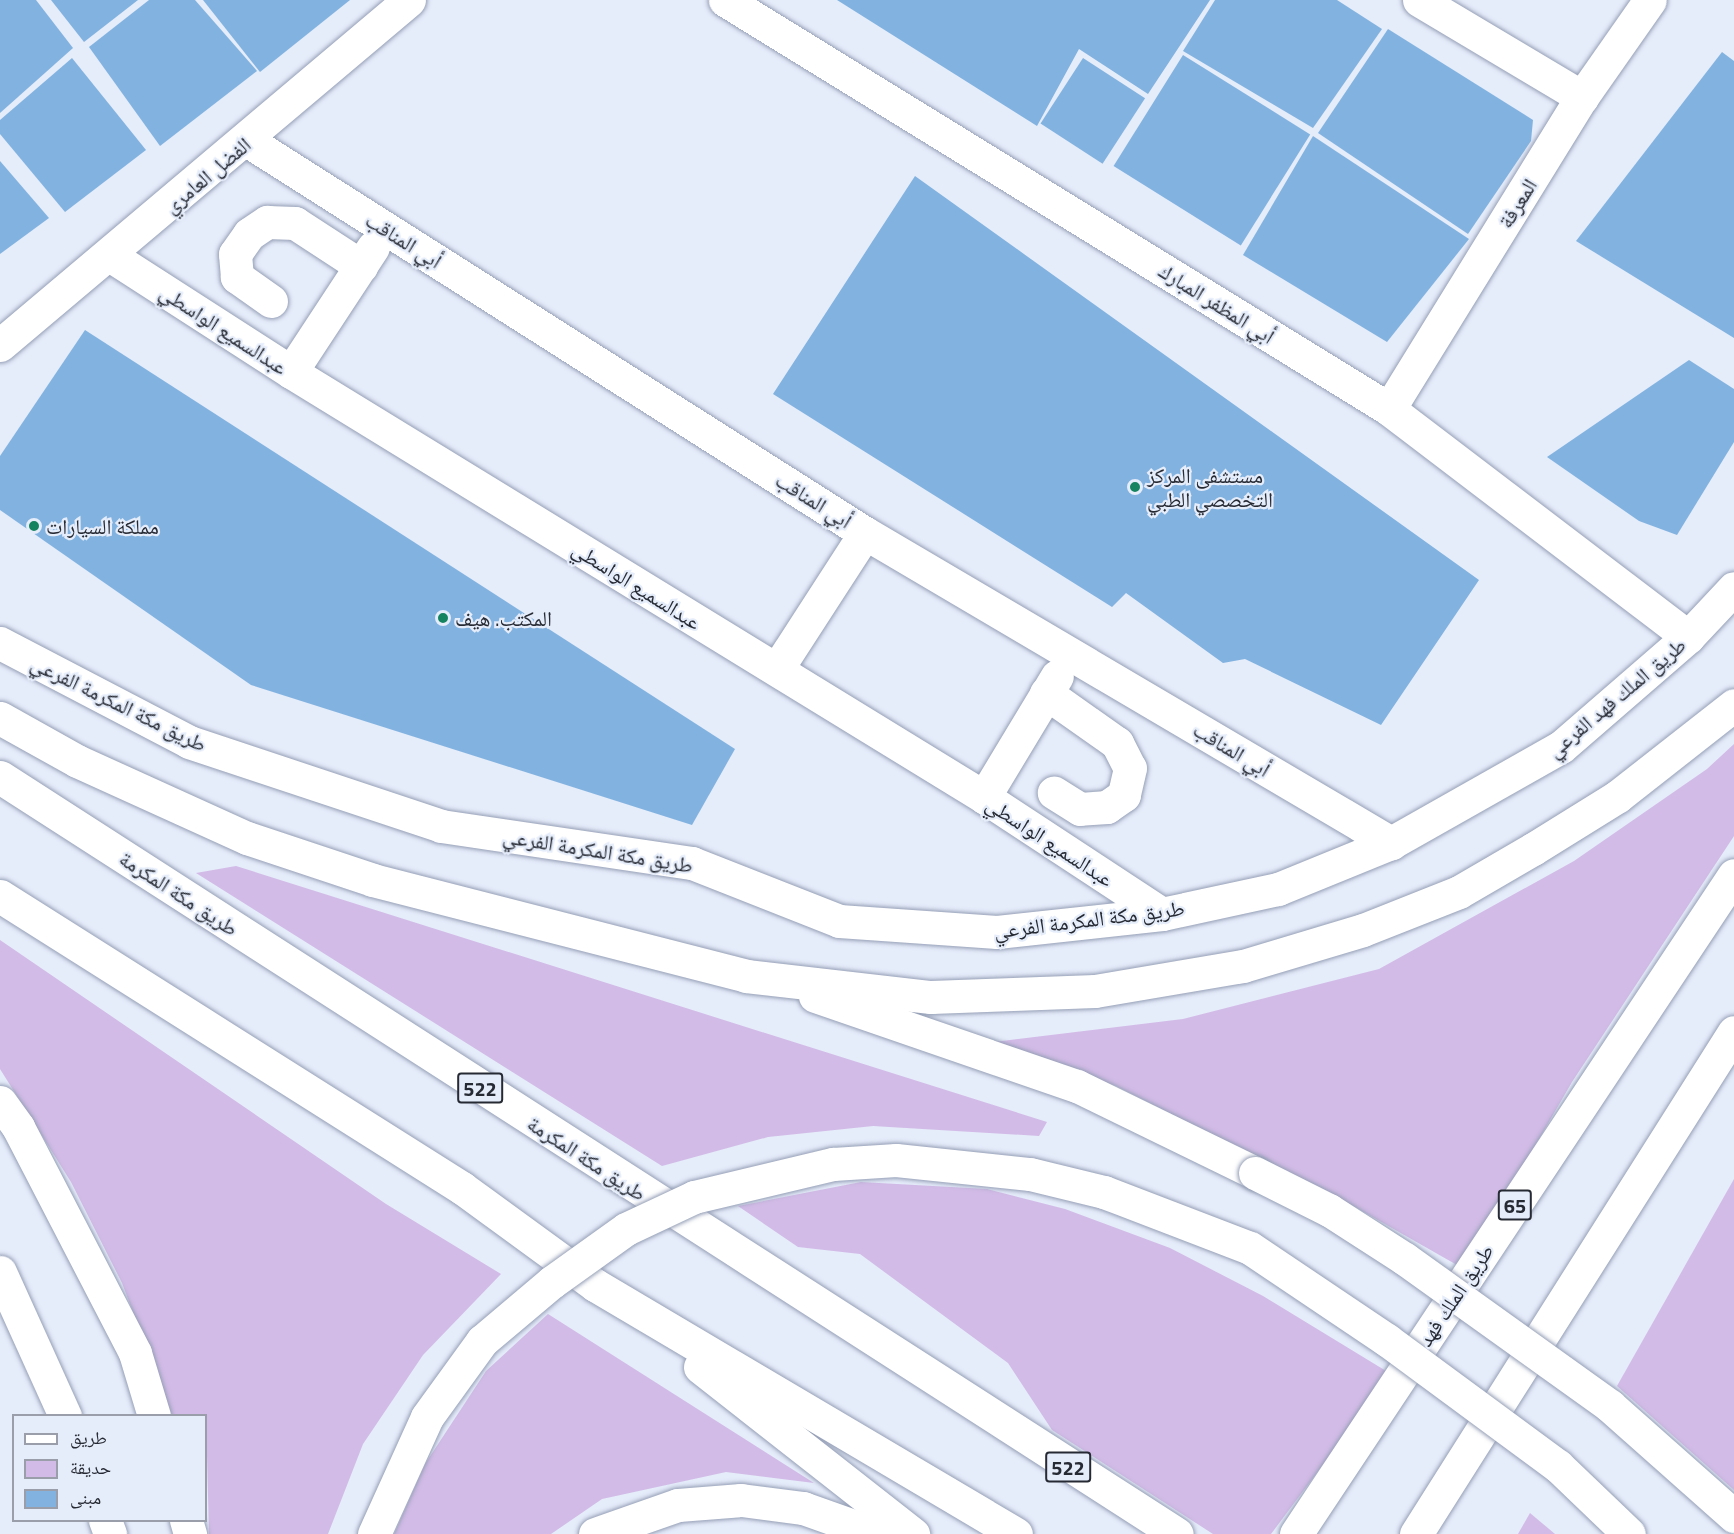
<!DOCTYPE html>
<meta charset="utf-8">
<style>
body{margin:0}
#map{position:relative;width:1734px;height:1534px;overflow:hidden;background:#e5ecfa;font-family:"Titillium Web","Noto Naskh Arabic",sans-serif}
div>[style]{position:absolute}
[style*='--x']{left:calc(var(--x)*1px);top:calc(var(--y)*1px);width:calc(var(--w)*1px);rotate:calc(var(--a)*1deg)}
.green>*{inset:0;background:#d2bbe7}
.building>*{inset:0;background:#82b3e0;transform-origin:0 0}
.roads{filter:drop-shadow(0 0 2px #959fb6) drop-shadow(0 0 2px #959fb6)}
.minor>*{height:33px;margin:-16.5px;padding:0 16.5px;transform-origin:16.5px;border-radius:16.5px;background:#fff}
.major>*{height:33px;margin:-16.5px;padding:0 16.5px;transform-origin:16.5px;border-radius:16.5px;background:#fff}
.highway>*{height:33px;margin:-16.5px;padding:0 16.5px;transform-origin:16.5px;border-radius:16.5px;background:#fff}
.bridges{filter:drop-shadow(0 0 2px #959fb6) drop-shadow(0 0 2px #959fb6)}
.highway-bridge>*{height:33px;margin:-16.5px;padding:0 16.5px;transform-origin:16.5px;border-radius:16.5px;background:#fff}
.dots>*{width:16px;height:16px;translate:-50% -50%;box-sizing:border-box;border:3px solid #e5ecfa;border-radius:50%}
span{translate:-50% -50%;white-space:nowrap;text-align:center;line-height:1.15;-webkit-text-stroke:4.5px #e5ecfa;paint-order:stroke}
.shield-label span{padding:2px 4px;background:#e5ecfa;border:2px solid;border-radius:4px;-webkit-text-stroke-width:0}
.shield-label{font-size:20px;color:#262a33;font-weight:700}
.street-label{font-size:21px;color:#262a33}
.poi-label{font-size:21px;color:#262a33}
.left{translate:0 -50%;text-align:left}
.legend{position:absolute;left:12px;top:1414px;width:195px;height:108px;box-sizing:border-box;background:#e5ecfa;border:2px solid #999eaa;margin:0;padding:8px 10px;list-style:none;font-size:18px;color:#262a33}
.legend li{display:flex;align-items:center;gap:12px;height:30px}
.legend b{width:30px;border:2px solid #999eaa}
</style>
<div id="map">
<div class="green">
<div style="clip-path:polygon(1734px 744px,1734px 836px,1572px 1082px,1464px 1269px,1355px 1207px,1116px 1086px,986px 1043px,1183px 1019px,1379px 969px,1574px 861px,1707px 769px)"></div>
<div style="clip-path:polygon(236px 866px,1047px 1122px,1039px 1136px,873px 1126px,768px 1137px,662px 1166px,196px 873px)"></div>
<div style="clip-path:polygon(0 940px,386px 1204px,501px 1274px,423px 1355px,363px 1444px,328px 1534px,209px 1534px,206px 1416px,172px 1415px,122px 1283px,71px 1182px,0 1069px)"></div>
<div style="clip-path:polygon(1734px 1179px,1734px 1490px,1617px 1386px)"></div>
<div style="clip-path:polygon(861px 1182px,987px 1189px,1065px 1209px,1170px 1248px,1263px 1296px,1391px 1374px,1271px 1534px,1213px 1534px,1052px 1430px,1008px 1363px,860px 1254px,798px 1247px,738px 1206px)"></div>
<div style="clip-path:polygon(548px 1314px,814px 1483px,726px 1472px,602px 1499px,551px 1534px,394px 1534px,425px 1464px,486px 1371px)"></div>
<div style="clip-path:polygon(1530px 1513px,1555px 1534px,1518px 1534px)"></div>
</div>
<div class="building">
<div style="clip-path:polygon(0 0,36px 0,73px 48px,0 113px)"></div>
<div style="clip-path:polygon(51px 0,138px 0,84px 42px)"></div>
<div style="clip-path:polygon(149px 0,195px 0,257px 71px,160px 146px,89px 47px)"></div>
<div style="clip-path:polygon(203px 0,350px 0,260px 72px)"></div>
<div style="clip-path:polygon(837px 0,1210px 0,1148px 94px,1079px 49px,1037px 126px)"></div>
<div style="clip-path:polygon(1215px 0,1337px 0,1382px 29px,1313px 128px,1183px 51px)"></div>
<div style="clip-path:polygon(1388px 29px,1533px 120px,1531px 141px,1468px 234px,1318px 133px)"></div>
<div style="clip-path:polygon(1722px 52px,1734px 61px,1734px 338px,1576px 241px)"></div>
<div style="left:1183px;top:55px;width:150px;height:131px;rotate:32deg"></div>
<div style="clip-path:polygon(72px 58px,146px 150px,65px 212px,0 134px,0 120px)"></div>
<div style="left:1083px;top:58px;width:74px;height:78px;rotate:33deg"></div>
<div style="clip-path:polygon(1313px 136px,1469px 239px,1387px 342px,1243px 255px)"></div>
<div style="clip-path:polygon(0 161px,49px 218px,0 254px)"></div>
<div style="clip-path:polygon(915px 176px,1479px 580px,1381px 725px,1245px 659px,1223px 663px,1126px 593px,1112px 607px,773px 394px)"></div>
<div style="clip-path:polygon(85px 330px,735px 749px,692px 825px,251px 685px,0 510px,0 456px)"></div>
<div style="clip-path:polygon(1689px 360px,1734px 389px,1734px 442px,1677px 535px,1639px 521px,1547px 457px)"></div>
</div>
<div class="roads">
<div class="minor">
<div style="--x:725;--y:0;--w:780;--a:31.63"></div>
<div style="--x:1389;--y:409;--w:376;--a:37.3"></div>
<div style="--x:1419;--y:0;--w:190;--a:30.8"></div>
<div style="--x:248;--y:141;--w:731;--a:32.43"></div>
<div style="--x:865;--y:533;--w:611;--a:30.51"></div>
<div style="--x:111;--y:256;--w:214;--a:32.8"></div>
<div style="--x:291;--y:372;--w:813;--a:31.52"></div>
<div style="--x:984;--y:797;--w:213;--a:33.3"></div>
<div style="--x:271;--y:301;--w:42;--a:-144.8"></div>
<div style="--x:237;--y:277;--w:23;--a:-95"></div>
<div style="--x:235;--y:254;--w:24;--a:-55"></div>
<div style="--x:249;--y:234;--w:22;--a:-34"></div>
<div style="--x:267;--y:222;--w:28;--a:2"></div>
<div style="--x:295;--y:223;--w:79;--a:33.1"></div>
<div style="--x:0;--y:345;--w:535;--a:-40.15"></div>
<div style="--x:291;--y:372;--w:149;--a:-56.7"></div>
<div style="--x:1389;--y:409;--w:367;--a:-58.3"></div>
<div style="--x:1582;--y:97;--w:118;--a:-55"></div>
<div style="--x:777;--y:669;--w:162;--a:-57.1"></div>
<div style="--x:1046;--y:693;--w:87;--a:35.2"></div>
<div style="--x:1117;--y:743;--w:28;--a:63"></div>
<div style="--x:1130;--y:768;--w:28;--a:103"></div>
<div style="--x:1124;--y:795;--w:21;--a:145"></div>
<div style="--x:1107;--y:807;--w:27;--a:176"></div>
<div style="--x:1080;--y:809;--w:31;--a:-148"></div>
<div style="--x:984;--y:797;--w:141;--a:-58.9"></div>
</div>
<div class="major">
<div style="--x:0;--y:643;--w:213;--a:27.6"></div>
<div style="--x:189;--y:742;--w:266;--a:18.4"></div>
<div style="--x:441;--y:826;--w:254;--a:8.4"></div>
<div style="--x:692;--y:863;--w:158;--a:21.5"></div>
<div style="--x:839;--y:921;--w:158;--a:4"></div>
<div style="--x:997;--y:932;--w:166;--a:-6.2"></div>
<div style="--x:1162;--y:914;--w:119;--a:-12.2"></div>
<div style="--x:1278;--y:889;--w:122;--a:-22.2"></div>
<div style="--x:1391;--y:843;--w:195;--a:-29.5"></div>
<div style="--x:1561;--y:747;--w:168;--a:-40.9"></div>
<div style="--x:1688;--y:637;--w:67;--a:-46.8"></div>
<div style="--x:0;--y:1272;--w:158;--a:65.7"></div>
<div style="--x:105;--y:1520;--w:15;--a:70"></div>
</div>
<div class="highway">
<div style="--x:0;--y:718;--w:88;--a:29.2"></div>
<div style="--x:77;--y:761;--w:187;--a:24.4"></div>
<div style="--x:247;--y:838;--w:133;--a:18.4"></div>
<div style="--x:373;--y:880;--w:385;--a:14.4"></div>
<div style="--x:746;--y:976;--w:186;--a:6.5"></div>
<div style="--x:931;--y:997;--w:164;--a:-2.1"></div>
<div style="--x:1095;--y:991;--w:150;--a:-9.6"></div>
<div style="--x:1243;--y:966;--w:125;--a:-16.7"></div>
<div style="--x:1363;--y:930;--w:103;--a:-21.6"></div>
<div style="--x:1459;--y:892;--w:86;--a:-30.2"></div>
<div style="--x:1533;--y:849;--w:100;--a:-31.9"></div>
<div style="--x:1618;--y:796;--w:147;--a:-38.1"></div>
<div style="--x:0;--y:777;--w:1399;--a:32.75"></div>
<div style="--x:0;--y:896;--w:547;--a:32.29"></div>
<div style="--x:462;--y:1188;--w:165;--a:36.1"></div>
<div style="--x:595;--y:1285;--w:489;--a:30.6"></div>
<div style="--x:815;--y:996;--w:277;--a:19"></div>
<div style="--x:1077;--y:1086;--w:198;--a:26"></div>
<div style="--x:0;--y:1102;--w:31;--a:54"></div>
<div style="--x:18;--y:1127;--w:254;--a:62.6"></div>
<div style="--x:135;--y:1353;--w:66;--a:73.2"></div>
<div style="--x:700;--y:1367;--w:271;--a:38.1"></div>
<div style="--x:186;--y:1520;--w:15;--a:74"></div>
<div style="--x:595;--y:1534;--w:88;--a:-19.3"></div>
<div style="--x:678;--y:1505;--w:63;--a:-4.5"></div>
<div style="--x:741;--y:1500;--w:63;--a:7.4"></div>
<div style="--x:803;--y:1508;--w:77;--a:19.6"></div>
<div style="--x:1296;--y:1534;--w:791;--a:-56.39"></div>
<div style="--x:1416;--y:1534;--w:594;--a:-57.65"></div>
</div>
</div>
<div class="bridges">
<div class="highway-bridge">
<div style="--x:1255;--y:1173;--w:83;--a:26.6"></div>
<div style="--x:1329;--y:1210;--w:90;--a:32.8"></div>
<div style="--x:1405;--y:1259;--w:252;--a:35.6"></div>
<div style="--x:1610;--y:1406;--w:166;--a:41.6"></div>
<div style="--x:374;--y:1534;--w:128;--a:-65.6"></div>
<div style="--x:427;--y:1417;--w:94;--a:-54.1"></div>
<div style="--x:482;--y:1341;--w:92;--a:-40.1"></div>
<div style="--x:552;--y:1282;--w:91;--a:-35.6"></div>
<div style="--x:626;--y:1229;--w:75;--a:-25.2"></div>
<div style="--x:694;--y:1197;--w:143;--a:-13.4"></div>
<div style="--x:833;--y:1164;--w:63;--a:-3.6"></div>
<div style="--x:896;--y:1160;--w:135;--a:6"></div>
<div style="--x:1030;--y:1174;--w:76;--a:13.7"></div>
<div style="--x:1104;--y:1192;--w:156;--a:21"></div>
<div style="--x:1250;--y:1248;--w:165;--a:33.9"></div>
<div style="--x:1387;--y:1340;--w:212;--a:36.4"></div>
<div style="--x:1558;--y:1466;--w:98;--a:43.8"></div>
</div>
</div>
<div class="dots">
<div style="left:1135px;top:487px;background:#168360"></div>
<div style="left:34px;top:526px;background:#168360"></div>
<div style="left:443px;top:618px;background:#168360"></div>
</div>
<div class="shield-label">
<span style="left:480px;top:1088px">522</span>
<span style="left:1515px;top:1205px">65</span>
<span style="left:1068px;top:1467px">522</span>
</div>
<div class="street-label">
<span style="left:207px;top:175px;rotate:-40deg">الفضل العامري</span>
<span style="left:1517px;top:203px;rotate:-58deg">المعرفة</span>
<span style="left:404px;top:240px;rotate:32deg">أبي المناقب</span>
<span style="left:1217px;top:303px;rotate:32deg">أبي المظفر المبارك</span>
<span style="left:224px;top:329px;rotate:33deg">عبدالسميع الواسطي</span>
<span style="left:814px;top:500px;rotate:32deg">أبي المناقب</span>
<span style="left:637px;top:585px;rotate:32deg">عبدالسميع الواسطي</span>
<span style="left:1616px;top:697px;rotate:-40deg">طريق الملك فهد الفرعي</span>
<span style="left:119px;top:703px;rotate:26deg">طريق مكة المكرمة الفرعي</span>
<span style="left:1232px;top:749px;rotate:31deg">أبي المناقب</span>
<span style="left:1050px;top:841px;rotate:33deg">عبدالسميع الواسطي</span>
<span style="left:598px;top:850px;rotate:9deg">طريق مكة المكرمة الفرعي</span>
<span style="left:179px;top:893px;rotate:33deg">طريق مكة المكرمة</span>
<span style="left:1089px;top:919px;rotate:-7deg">طريق مكة المكرمة الفرعي</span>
<span style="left:587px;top:1158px;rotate:33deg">طريق مكة المكرمة</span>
<span style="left:1455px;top:1295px;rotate:-56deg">طريق الملك فهد</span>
</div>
<div class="poi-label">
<span class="left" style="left:1147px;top:487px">مستشفى المركز<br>التخصصي الطبي</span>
<span class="left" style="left:46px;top:526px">مملكة السيارات</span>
<span class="left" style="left:455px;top:618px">المكتب. هيف</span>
</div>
<ul class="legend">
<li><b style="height:8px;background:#fff"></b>طريق</li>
<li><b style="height:16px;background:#d2bbe7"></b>حديقة</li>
<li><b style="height:16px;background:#82b3e0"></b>مبنى</li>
</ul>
</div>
